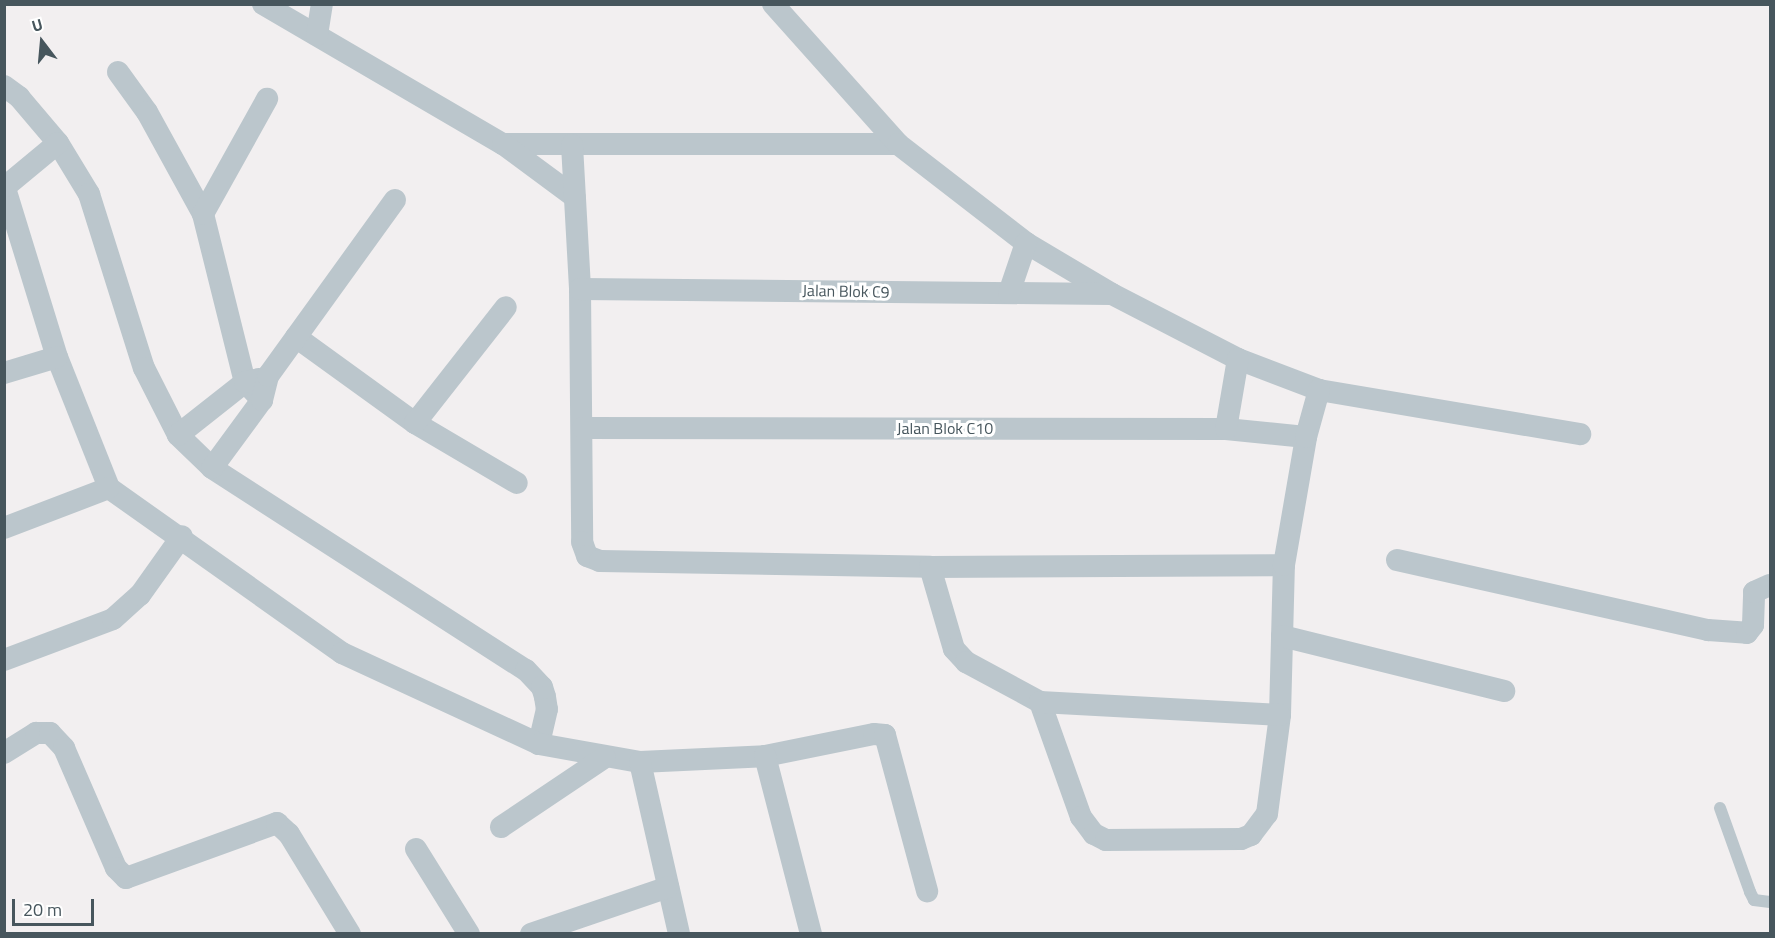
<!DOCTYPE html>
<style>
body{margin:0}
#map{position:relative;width:1775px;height:938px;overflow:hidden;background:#f2eff0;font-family:"Titillium Web",sans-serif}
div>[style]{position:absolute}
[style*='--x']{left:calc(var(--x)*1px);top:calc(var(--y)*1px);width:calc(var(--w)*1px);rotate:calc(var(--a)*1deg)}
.service>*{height:12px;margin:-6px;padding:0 6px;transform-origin:6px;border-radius:6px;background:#bbc6cc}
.minor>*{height:22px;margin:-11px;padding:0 11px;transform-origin:11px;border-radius:11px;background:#bbc6cc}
span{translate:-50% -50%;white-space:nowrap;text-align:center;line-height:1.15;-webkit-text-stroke:6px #fff;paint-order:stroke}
.street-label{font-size:16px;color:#47565d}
.frame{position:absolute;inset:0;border:6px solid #47565d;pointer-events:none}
.north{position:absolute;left:12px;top:12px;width:60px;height:60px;-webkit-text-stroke:4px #fff;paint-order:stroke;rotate:344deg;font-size:16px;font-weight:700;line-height:24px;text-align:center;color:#47565d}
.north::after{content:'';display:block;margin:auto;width:21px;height:27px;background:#47565d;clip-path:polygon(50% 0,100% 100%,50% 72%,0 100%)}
.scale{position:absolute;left:12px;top:899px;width:82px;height:27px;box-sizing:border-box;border:3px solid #47565d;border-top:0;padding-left:8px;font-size:18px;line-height:21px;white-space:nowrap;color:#47565d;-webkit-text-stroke:4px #fff;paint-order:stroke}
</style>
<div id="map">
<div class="service">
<div style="--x:1720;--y:808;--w:89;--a:70.3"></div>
<div style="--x:1750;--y:892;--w:9;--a:63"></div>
<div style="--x:1754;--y:900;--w:16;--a:7"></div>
</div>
<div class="minor">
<div style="--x:263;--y:4;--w:278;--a:30.3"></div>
<div style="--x:503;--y:144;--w:395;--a:0"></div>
<div style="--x:773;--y:4;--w:188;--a:48.2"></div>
<div style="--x:898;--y:144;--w:162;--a:37.7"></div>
<div style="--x:1026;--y:243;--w:100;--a:30.7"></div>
<div style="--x:1112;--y:294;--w:142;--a:27.3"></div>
<div style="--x:1238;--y:359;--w:87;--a:20.9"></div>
<div style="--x:1319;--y:390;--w:265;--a:9.6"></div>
<div style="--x:317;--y:35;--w:31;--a:-81"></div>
<div style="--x:118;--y:72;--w:49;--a:54.1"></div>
<div style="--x:147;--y:112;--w:116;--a:61.2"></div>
<div style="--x:203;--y:214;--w:173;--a:76"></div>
<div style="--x:245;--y:382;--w:25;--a:47"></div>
<div style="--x:4;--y:86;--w:19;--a:36"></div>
<div style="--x:19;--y:97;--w:60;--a:49.7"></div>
<div style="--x:58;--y:143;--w:60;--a:58.7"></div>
<div style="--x:89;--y:194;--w:182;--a:72.5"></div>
<div style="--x:144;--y:368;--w:75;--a:63.1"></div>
<div style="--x:178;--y:435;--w:47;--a:44.1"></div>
<div style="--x:212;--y:468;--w:373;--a:32.8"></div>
<div style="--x:526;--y:670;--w:23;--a:47"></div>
<div style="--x:542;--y:687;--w:10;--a:73"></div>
<div style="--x:545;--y:697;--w:12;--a:81"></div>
<div style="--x:547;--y:709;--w:36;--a:103"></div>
<div style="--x:503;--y:144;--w:89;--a:36.4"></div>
<div style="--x:572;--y:145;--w:144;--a:86.8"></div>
<div style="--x:580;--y:289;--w:253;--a:89.5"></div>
<div style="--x:582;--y:542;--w:15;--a:70"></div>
<div style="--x:587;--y:556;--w:14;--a:21"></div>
<div style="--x:600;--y:561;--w:330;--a:1"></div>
<div style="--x:930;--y:567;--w:354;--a:-0.3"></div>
<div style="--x:4;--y:185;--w:180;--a:72.9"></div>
<div style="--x:57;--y:357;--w:141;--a:68.3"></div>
<div style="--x:109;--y:488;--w:286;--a:35.3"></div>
<div style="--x:342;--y:653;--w:217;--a:24.8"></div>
<div style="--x:539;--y:744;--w:103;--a:10.1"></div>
<div style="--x:640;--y:762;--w:125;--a:-2.7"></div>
<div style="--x:765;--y:756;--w:111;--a:-11.4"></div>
<div style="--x:874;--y:734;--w:11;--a:5"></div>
<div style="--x:885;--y:735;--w:162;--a:74.9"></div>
<div style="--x:6;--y:186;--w:67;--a:-39.6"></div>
<div style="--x:203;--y:214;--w:132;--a:-60.9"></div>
<div style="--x:580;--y:289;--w:531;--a:0.54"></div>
<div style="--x:1009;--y:293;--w:53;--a:-71.2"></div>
<div style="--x:296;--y:337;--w:147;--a:35.9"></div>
<div style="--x:415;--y:423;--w:118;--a:30.5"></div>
<div style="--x:4;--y:373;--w:55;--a:-16.8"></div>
<div style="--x:415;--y:423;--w:147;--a:-51.9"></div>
<div style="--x:583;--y:428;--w:643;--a:0.09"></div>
<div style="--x:1226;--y:429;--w:80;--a:5.7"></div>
<div style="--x:1226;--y:429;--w:71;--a:-80.3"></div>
<div style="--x:178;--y:435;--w:85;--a:-38.3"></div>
<div style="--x:245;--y:382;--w:14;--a:-12"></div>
<div style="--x:212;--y:468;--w:84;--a:-53.7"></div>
<div style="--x:262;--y:400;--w:25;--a:-76"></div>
<div style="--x:268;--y:376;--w:217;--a:-54.2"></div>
<div style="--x:4;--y:528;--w:112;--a:-20.9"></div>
<div style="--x:1397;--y:560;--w:319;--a:12.7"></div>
<div style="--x:1708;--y:630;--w:39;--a:4"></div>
<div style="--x:1747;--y:633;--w:10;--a:-53"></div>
<div style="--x:1753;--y:625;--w:33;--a:-88"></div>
<div style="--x:1754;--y:592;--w:17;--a:-24"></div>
<div style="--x:930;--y:567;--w:85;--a:73.7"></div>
<div style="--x:954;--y:649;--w:18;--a:47"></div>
<div style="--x:966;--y:662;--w:84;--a:28.4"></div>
<div style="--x:1040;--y:702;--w:122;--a:70.4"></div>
<div style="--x:1081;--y:817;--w:21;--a:53"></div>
<div style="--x:1094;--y:834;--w:13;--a:27"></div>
<div style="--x:1106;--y:840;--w:135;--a:-0.4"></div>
<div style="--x:1241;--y:839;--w:11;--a:-22"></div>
<div style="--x:1251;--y:835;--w:26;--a:-53"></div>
<div style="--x:1267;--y:814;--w:100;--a:-82.5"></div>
<div style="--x:1280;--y:715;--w:150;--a:-88.5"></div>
<div style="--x:1284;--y:565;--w:130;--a:-80.2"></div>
<div style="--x:1306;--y:437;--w:49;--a:-74.5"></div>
<div style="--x:1282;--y:636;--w:229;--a:13.9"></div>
<div style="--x:4;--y:660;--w:116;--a:-20.6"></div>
<div style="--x:113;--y:619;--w:36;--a:-42"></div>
<div style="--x:140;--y:595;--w:72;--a:-54.6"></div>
<div style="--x:1040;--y:702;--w:240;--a:3.1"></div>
<div style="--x:4;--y:753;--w:38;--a:-32"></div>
<div style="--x:36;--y:733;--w:14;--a:0"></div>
<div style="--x:50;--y:733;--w:21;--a:47"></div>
<div style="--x:64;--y:748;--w:131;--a:66.6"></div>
<div style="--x:116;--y:868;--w:14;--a:45"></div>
<div style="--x:126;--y:878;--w:161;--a:-20"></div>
<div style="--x:277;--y:823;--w:16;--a:43"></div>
<div style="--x:289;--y:834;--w:117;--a:58.6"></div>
<div style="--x:765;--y:756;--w:184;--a:75.5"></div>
<div style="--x:640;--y:762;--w:176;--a:77.2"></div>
<div style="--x:501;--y:827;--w:125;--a:-33.9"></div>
<div style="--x:416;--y:849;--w:100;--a:58.1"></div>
<div style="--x:531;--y:934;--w:145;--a:-18.9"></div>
</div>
<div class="street-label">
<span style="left:846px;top:291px;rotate:1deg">Jalan Blok C9</span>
<span style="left:945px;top:428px">Jalan Blok C10</span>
</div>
<div class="frame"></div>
<div class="north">U</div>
<div class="scale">20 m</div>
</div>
